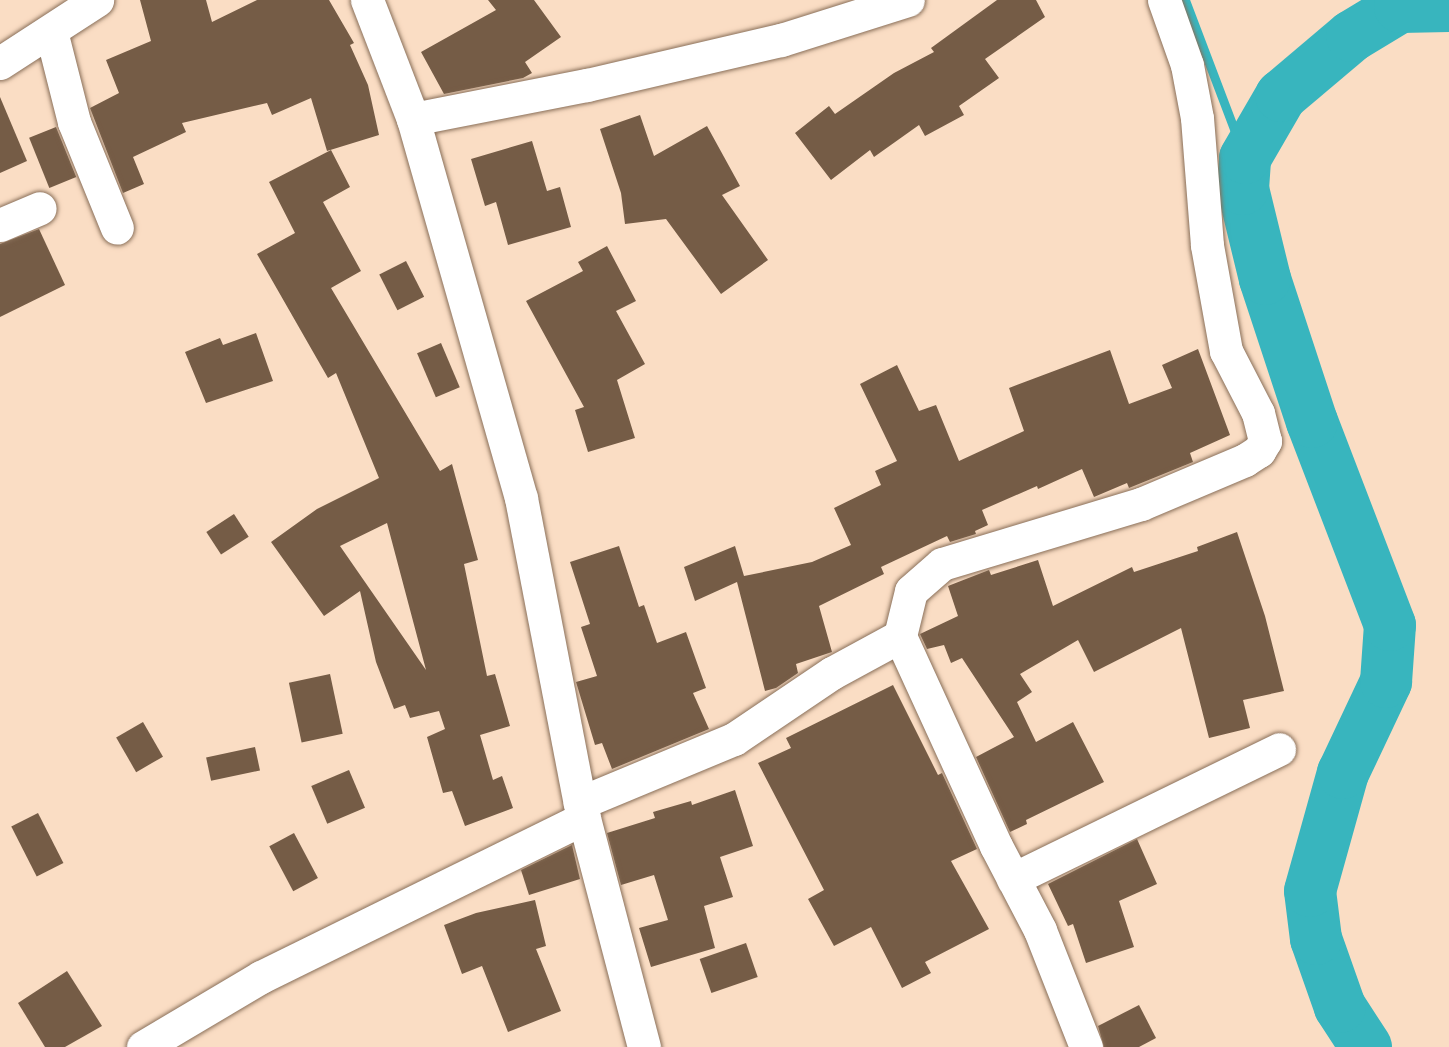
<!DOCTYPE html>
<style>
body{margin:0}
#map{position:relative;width:1449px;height:1047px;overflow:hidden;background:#faddc4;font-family:"IBM Plex Serif",serif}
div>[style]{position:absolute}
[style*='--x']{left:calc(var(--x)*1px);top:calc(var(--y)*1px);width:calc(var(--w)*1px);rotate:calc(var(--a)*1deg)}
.stream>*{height:9px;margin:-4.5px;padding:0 4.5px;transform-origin:4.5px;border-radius:4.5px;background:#38b5be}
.river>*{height:52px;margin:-26px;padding:0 26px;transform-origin:26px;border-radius:26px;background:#38b5be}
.building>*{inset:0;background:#755c46;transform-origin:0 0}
.roads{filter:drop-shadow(0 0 2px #896f59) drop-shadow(0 0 2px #896f59)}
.minor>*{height:33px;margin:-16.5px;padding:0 16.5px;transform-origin:16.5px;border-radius:16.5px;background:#fff}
span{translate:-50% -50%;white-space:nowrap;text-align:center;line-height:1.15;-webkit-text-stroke:6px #fff;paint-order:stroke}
</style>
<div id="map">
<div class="stream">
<div style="--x:1185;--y:0;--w:169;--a:69.2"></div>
</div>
<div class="river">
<div style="--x:1366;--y:1047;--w:48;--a:-123"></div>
<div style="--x:1340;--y:1007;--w:72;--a:-109.4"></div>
<div style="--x:1316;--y:939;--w:48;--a:-97.1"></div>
<div style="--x:1310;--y:891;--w:123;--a:-74.4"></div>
<div style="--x:1343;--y:773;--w:101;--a:-64.7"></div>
<div style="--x:1386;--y:682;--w:57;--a:-86"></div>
<div style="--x:1390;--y:625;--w:217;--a:-111"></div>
<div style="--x:1312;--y:422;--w:151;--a:-108.2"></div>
<div style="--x:1265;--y:279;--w:93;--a:-103.7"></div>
<div style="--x:1243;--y:189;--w:31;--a:-86"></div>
<div style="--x:1245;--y:158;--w:72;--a:-59.9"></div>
<div style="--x:1281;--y:96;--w:93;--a:-40.2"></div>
<div style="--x:1352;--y:36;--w:56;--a:-31.1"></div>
<div style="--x:1400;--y:7;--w:49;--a:-1.2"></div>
</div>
<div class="building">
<div style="clip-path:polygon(140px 0,206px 0,212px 22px,257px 0,329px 0,354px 43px,350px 45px,368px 85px,379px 135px,327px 151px,311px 98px,272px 115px,267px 103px,182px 123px,186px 132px,133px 157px,144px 184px,123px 193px,90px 108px,119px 93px,106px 60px,151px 41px)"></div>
<div style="clip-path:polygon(488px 0,534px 0,561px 37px,525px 62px,532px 73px,523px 78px,444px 94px,421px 52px,496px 10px)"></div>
<div style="clip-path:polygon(997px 0,1036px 0,1045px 17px,985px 59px,999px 78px,959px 106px,964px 115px,925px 136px,919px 125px,874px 157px,870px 150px,831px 180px,795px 133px,829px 106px,835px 114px,894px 73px,934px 52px,931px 48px)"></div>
<div style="clip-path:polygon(0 97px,27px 161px,0 173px)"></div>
<div style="clip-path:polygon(640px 115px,654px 156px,707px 126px,740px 186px,722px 195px,768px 260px,721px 294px,666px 219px,625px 224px,621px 193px,600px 129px)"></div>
<div style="left:56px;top:127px;width:54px;height:29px;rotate:68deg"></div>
<div style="clip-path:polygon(532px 141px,547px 191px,560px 187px,571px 227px,508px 245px,496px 202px,485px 206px,471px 159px)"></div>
<div style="clip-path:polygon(evenodd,331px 150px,350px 187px,323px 202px,361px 271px,331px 288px,440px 471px,452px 464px,478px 560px,464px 564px,487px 676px,495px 674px,510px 726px,480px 735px,493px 780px,502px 776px,513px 808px,465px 826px,452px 791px,443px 793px,427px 737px,445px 729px,439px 711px,410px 718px,405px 705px,394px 709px,376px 662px,360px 591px,324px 616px,271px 542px,317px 509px,379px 478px,336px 373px,328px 378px,257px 254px,295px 233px,269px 182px,331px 150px,387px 523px,426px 670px,340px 546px,387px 523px)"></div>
<div style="clip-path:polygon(39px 229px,65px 285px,0 317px,0 244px)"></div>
<div style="clip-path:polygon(607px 246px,636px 301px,616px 311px,645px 364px,617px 380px,635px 438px,588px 452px,575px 410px,584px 407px,526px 301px,583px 271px,578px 262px)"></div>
<div style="left:406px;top:261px;width:40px;height:30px;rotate:63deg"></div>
<div style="clip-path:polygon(256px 333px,273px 381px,206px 403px,185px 352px,220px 338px,223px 345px)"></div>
<div style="left:441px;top:343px;width:48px;height:26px;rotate:67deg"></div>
<div style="clip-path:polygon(1198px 349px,1230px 435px,1190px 453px,1193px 462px,1129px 488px,1127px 483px,1094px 497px,1082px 469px,1038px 489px,1037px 486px,982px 510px,988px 525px,975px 531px,976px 534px,950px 542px,947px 536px,881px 567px,884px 574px,819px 606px,832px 652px,796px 664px,798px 673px,776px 688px,765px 691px,737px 582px,695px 601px,684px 567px,735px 546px,744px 576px,812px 562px,851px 545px,834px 508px,881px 485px,875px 471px,897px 461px,860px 384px,897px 365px,919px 411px,936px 405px,959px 461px,1024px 431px,1009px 388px,1110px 350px,1129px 404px,1172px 388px,1162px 365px)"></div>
<div style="left:234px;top:514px;width:27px;height:33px;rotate:57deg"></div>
<div style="clip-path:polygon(1237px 532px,1265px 616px,1284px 691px,1243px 700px,1250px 728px,1209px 738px,1181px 628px,1094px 672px,1078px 640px,1020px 674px,1032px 692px,1017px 702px,1036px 742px,1073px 722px,1104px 782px,1026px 820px,1027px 824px,1010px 832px,976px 757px,1014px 737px,962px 658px,951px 663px,944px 645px,927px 649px,920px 634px,958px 616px,948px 586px,989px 570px,991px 575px,1038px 560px,1053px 606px,1132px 567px,1134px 572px,1198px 551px,1197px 547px)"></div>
<div style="clip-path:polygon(619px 546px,639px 607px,644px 605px,657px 643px,686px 632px,706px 688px,693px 693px,709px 729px,612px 769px,602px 743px,595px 745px,576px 682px,597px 676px,581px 627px,590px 624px,570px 562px)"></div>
<div style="left:330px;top:674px;width:61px;height:42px;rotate:78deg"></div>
<div style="clip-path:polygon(893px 685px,938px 775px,942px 773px,977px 849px,951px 861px,989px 929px,925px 962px,931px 973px,902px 988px,871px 927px,834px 946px,808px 899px,824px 890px,758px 763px,791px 748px,786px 738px)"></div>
<div style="left:143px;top:722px;width:40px;height:31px;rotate:60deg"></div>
<div style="left:255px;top:747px;width:24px;height:50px;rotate:78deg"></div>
<div style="left:349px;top:770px;width:41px;height:41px;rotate:67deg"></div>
<div style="clip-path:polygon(735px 790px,753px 846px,720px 857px,733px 897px,704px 906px,715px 948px,651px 967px,639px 928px,668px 920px,654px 875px,621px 885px,607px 833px,655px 818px,653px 812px,691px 801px,692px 805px)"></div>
<div style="left:38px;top:813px;width:56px;height:30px;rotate:63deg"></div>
<div style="left:294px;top:833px;width:51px;height:28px;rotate:62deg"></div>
<div style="clip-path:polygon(1137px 839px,1157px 884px,1119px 901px,1134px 947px,1086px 963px,1073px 924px,1068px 926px,1048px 884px)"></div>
<div style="clip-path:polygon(572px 845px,580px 879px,529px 895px,521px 870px)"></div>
<div style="clip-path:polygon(535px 900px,546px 946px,536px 949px,561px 1011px,508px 1032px,482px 966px,462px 974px,444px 925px,476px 913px)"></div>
<div style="left:746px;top:943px;width:36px;height:49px;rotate:71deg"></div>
<div style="clip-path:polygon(67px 971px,102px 1026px,65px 1047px,45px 1047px,18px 1003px)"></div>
<div style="clip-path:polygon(1139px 1005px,1156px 1038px,1139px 1047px,1104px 1047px,1098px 1026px)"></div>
</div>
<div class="roads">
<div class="minor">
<div style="--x:367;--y:0;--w:128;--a:68.9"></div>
<div style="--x:413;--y:119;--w:394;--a:74.1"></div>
<div style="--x:521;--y:498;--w:311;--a:79.1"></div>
<div style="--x:580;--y:803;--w:252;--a:75.3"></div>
<div style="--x:51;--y:31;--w:94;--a:75.8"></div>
<div style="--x:74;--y:122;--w:114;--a:67.9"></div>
<div style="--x:0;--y:63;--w:116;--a:-33"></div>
<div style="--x:413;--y:119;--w:177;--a:-11.1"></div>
<div style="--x:587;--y:85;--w:199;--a:-13.1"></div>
<div style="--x:781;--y:40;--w:133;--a:-17.5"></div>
<div style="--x:0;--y:225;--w:43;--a:-23"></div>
<div style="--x:580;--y:803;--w:167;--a:-22.6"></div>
<div style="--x:734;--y:739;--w:118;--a:-34"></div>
<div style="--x:832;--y:673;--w:77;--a:-28.6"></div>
<div style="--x:1013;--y:879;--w:296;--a:-26"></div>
<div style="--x:143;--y:1047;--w:137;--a:-30.7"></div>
<div style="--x:261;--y:977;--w:360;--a:-26.2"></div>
<div style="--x:1086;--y:1047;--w:126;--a:-111.5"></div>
<div style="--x:1040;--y:930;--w:95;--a:-117.6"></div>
<div style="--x:996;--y:846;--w:231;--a:-114.6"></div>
<div style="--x:900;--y:636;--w:46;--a:-76.3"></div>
<div style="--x:911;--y:591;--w:41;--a:-41.1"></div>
<div style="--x:942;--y:564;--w:208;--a:-16.8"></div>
<div style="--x:1141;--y:504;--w:113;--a:-22.9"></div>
<div style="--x:1245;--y:460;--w:17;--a:-33"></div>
<div style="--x:1259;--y:451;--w:12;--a:-59"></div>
<div style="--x:1265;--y:441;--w:29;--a:-104"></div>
<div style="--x:1258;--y:413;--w:70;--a:-117.3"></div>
<div style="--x:1226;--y:351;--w:108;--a:-100.2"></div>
<div style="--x:1207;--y:245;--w:127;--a:-94.5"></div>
<div style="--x:1197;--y:118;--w:54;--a:-100.7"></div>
<div style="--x:1187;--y:65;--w:69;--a:-109.5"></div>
</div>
</div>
</div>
